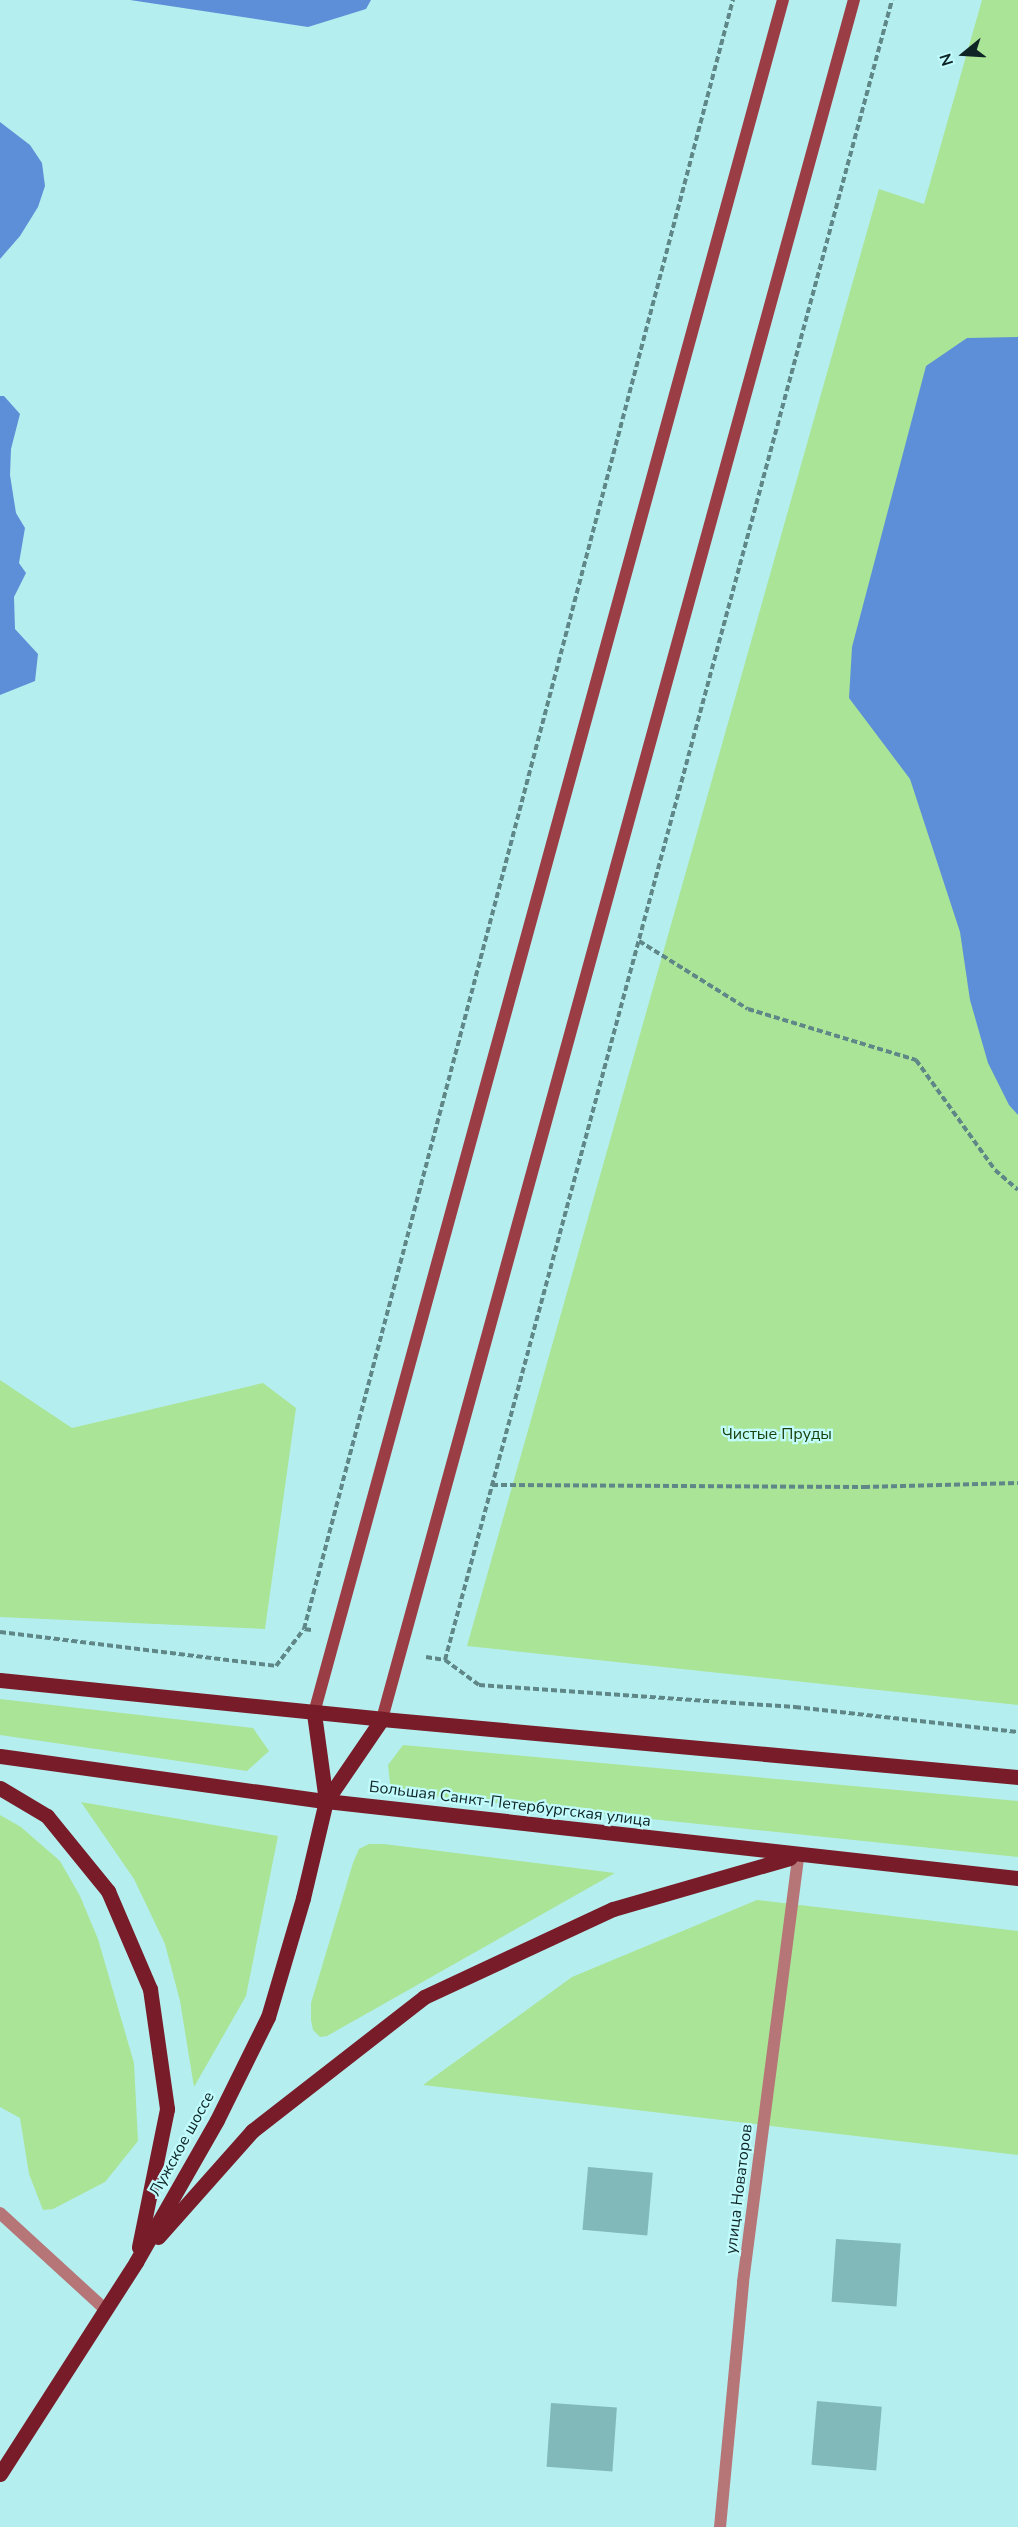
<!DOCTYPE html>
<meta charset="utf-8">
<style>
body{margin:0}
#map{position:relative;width:1018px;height:2527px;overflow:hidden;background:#b5eeef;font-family:"Nunito Sans",sans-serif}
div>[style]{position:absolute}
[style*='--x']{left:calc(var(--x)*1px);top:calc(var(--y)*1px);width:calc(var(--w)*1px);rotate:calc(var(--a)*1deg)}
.green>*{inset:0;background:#aae497}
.water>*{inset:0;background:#5d8fd8}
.building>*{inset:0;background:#81b8ba;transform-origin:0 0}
.path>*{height:4px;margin-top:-2px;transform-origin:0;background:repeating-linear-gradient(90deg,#608788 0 6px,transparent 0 9px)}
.lane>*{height:12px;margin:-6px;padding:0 6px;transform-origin:6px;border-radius:6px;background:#b67576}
.street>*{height:12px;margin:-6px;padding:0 6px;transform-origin:6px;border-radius:6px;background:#b67576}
.secondary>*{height:12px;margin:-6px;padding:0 6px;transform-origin:6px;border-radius:6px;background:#9a3d44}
.primary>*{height:15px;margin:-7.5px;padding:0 7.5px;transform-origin:7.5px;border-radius:7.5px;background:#771c28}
span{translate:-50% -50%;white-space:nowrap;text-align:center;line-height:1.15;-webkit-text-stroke:4.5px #c2fbfc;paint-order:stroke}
.park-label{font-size:16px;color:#1b410b}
.street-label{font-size:16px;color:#0e2425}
.north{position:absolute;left:934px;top:24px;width:60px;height:60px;-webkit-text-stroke:4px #c2fbfc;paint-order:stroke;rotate:252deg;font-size:16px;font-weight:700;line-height:24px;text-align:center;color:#0e2425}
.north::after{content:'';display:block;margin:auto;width:21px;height:27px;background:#0e2425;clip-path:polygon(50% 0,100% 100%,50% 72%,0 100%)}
</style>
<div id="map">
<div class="green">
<div style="clip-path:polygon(982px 0,1018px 0,1018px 1705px,467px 1646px,879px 189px,924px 204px)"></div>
<div style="clip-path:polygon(0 1380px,72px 1428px,263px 1383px,296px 1408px,265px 1629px,0 1617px)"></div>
<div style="clip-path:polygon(0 1699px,253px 1728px,269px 1751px,247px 1771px,0 1735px)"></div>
<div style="clip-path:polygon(403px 1745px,1018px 1801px,1018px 1857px,391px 1792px,388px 1765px)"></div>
<div style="clip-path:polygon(81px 1802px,278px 1836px,246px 1996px,194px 2087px,180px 2001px,165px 1944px,134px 1879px)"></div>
<div style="clip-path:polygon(0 1815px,21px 1827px,60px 1861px,80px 1896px,98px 1939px,134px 2063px,138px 2141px,105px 2182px,53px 2209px,43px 2210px,29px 2174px,20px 2118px,0 2107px)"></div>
<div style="clip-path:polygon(369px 1844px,384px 1844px,615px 1873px,327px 2036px,320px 2037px,313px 2030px,311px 2020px,311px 2003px,353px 1863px,359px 1849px)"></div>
<div style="clip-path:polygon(757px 1900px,1018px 1931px,1018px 2155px,423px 2085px,572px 1977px)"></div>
</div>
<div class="water">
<div style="clip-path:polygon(130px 0,371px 0,366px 9px,308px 27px)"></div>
<div style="clip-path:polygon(0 122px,30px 145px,42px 163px,45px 186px,38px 207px,20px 236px,0 259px)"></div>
<div style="clip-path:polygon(1018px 337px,1018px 1115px,1009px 1105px,988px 1063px,970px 1000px,960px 932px,910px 779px,849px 698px,852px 647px,926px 366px,967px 338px)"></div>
<div style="clip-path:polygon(0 396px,4px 396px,20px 414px,11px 449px,10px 475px,16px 513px,25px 528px,19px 563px,26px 573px,14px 597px,15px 629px,38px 654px,35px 681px,0 695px)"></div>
</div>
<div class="building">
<div style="left:588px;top:2167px;width:65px;height:63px;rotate:5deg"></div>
<div style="left:836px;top:2239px;width:65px;height:63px;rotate:4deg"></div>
<div style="left:817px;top:2401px;width:65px;height:64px;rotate:5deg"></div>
<div style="left:551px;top:2403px;width:66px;height:64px;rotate:4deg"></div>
</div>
<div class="path">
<div style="--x:639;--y:941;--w:128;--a:32"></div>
<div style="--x:748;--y:1009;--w:176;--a:16.9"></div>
<div style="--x:916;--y:1060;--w:135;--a:54.3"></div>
<div style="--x:995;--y:1170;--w:30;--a:41"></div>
<div style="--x:492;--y:1485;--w:372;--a:0.3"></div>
<div style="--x:864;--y:1487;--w:154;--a:-1.5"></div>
<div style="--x:311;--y:1630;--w:7;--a:-172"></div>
<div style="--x:304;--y:1629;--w:1685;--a:-75.25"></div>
<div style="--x:0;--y:1632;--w:278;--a:7"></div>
<div style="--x:276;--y:1666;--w:46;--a:-52.9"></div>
<div style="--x:426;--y:1657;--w:19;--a:9"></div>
<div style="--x:445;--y:1660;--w:1719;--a:-74.93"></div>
<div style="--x:445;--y:1660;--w:42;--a:36.3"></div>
<div style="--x:479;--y:1685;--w:317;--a:4"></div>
<div style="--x:795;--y:1707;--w:224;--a:6.4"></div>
</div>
<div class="lane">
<div style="--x:0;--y:2213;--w:144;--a:42.5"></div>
</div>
<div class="street">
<div style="--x:720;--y:2527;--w:246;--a:-84.6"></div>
<div style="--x:743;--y:2282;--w:430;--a:-82.6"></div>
</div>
<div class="secondary">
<div style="--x:314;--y:1713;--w:1776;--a:-74.69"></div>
<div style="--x:382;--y:1719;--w:1783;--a:-74.65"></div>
</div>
<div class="primary">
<div style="--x:0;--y:1680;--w:384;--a:5.8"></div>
<div style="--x:382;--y:1719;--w:639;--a:5.21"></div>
<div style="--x:0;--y:1756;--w:329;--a:7.9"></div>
<div style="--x:326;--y:1801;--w:696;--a:6.35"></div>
<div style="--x:0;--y:1788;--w:55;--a:30.8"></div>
<div style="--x:47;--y:1816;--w:97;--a:50.9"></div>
<div style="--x:108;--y:1891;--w:107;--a:66.8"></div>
<div style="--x:150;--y:1989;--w:121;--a:81.9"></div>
<div style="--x:167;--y:2109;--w:141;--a:101.5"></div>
<div style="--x:326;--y:1801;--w:99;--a:-55.7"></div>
<div style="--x:158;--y:2237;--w:142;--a:-48.4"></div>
<div style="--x:252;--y:2131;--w:218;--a:-37.9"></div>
<div style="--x:424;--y:1997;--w:208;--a:-25"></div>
<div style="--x:613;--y:1909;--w:184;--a:-16.1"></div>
<div style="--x:0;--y:2474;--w:252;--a:-57.3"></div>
<div style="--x:136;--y:2262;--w:163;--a:-60.3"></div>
<div style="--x:217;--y:2120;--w:115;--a:-63.7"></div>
<div style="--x:268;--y:2017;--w:124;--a:-73.6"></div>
<div style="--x:303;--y:1898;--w:100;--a:-76.7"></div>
<div style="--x:326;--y:1801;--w:89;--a:-97.8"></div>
</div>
<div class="park-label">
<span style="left:777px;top:1434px">Чистые Пруды</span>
</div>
<div class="street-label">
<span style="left:510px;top:1804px;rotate:7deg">Большая Санкт-Петербургская улица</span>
<span style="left:182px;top:2144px;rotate:-61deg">Лужское шоссе</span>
<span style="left:739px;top:2189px;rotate:-83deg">улица Новаторов</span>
</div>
<div class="north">N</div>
</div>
